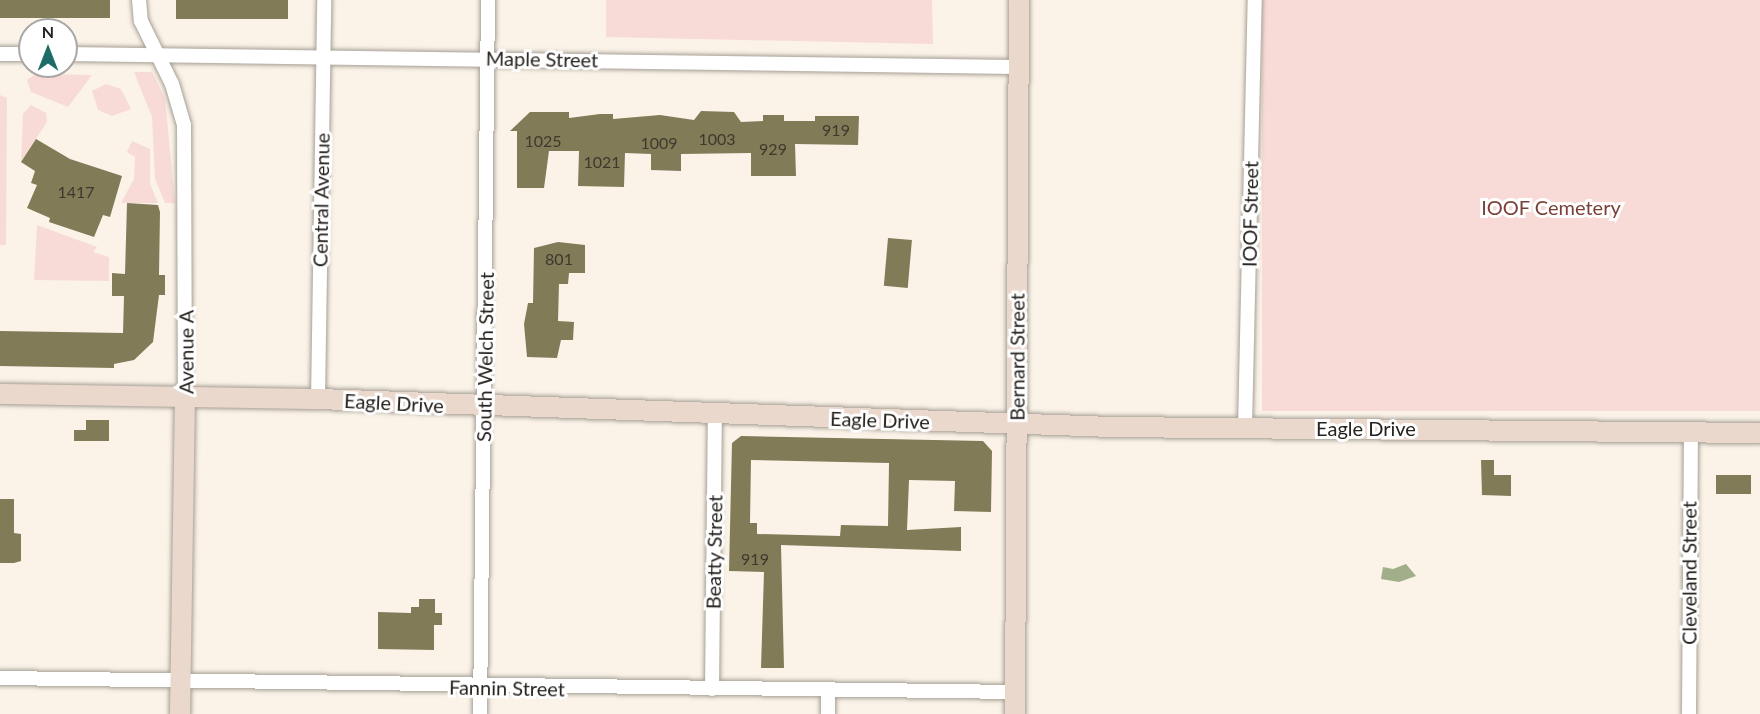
<!DOCTYPE html>
<style>
body{margin:0}
#map{position:relative;width:1760px;height:714px;overflow:hidden;background:#fbf3e8;font-family:Lato,sans-serif}
div>[style]{position:absolute}
[style*='--x']{left:calc(var(--x)*1px);top:calc(var(--y)*1px);width:calc(var(--w)*1px);rotate:calc(var(--a)*1deg)}
.green>*{inset:0;background:#f8dbd6;transform-origin:0 0}
.water>*{inset:0;background:#a1ae8a}
.building>*{inset:0;background:#817b58;transform-origin:0 0}
.roads{filter:drop-shadow(0 0 2px #a69f95) drop-shadow(0 0 2px #a69f95)}
.street>*{height:14px;margin:-7px;padding:0 7px;transform-origin:7px;border-radius:7px;background:#fff}
.secondary>*{height:20px;margin:-10px;padding:0 10px;transform-origin:10px;border-radius:10px;background:#ead8cd}
span{translate:-50% -50%;white-space:nowrap;text-align:center;line-height:1.15;-webkit-text-stroke:6px #fff;paint-order:stroke}
.number-label{font-size:16px;color:#3d392d}
.number-label span{-webkit-text-stroke-width:0}
.street-label{font-size:20px;color:#26231f}
.park-label{font-size:20px;color:#794037}
.north{position:absolute;left:18px;top:18px;width:60px;height:60px;box-sizing:border-box;background:#fff;border:2px solid #a8a7a5;border-radius:50%;rotate:0deg;font-size:16px;font-weight:700;line-height:24px;text-align:center;color:#26231f}
.north::after{content:'';display:block;margin:auto;width:21px;height:27px;background:#1e6b69;clip-path:polygon(50% 0,100% 100%,50% 72%,0 100%)}
</style>
<div id="map">
<div class="green">
<div style="clip-path:polygon(606px 0,932px 0,933px 44px,606px 37px)"></div>
<div style="left:1262px;top:0;width:498px;height:411px"></div>
<div style="clip-path:polygon(134px 72px,152px 72px,165px 98px,175px 203px,165px 203px,155px 179px,152px 117px)"></div>
<div style="clip-path:polygon(34px 75px,43px 74px,92px 75px,68px 107px,31px 92px,27px 80px)"></div>
<div style="clip-path:polygon(106px 84px,121px 89px,131px 109px,112px 116px,98px 110px,92px 91px)"></div>
<div style="clip-path:polygon(0 95px,7px 98px,6px 245px,0 245px)"></div>
<div style="clip-path:polygon(31px 105px,46px 113px,47px 122px,21px 162px,23px 114px)"></div>
<div style="clip-path:polygon(132px 141px,150px 149px,150px 184px,158px 203px,121px 203px,134px 179px,135px 157px,127px 152px)"></div>
<div style="clip-path:polygon(37px 225px,97px 247px,93px 252px,109px 257px,109px 281px,34px 280px)"></div>
</div>
<div class="water">
<div style="clip-path:polygon(1406px 564px,1416px 576px,1399px 582px,1381px 579px,1383px 567px,1393px 569px)"></div>
</div>
<div class="building">
<div style="left:0;top:0;width:110px;height:18px"></div>
<div style="left:176px;top:0;width:112px;height:19px"></div>
<div style="clip-path:polygon(701px 111px,734px 112px,741px 122px,763px 121px,763px 115px,784px 115px,784px 121px,815px 121px,815px 116px,859px 116px,858px 145px,795px 144px,796px 176px,751px 176px,751px 153px,681px 154px,681px 171px,651px 170px,651px 154px,625px 153px,624px 187px,578px 186px,579px 151px,549px 151px,544px 188px,517px 188px,517px 131px,510px 131px,530px 112px,569px 112px,569px 118px,600px 114px,613px 114px,613px 119px,660px 115px,694px 120px)"></div>
<div style="clip-path:polygon(36px 139px,70px 159px,122px 176px,110px 217px,103px 215px,94px 237px,49px 222px,50px 218px,27px 208px,37px 185px,31px 183px,35px 171px,21px 162px)"></div>
<div style="clip-path:polygon(127px 203px,158px 205px,160px 212px,159px 275px,165px 275px,165px 295px,159px 295px,153px 342px,134px 360px,114px 364px,114px 368px,0 366px,0 331px,123px 333px,124px 296px,112px 296px,112px 273px,125px 274px)"></div>
<div style="left:888px;top:238px;width:24px;height:48px;rotate:5deg"></div>
<div style="clip-path:polygon(558px 242px,585px 245px,585px 273px,569px 273px,568px 284px,559px 284px,558px 321px,574px 322px,573px 340px,561px 340px,557px 358px,527px 357px,524px 324px,528px 303px,533px 303px,534px 248px)"></div>
<div style="clip-path:polygon(86px 420px,109px 420px,109px 441px,74px 441px,74px 430px,86px 430px)"></div>
<div style="clip-path:polygon(evenodd,741px 436px,983px 441px,992px 451px,991px 512px,954px 511px,955px 481px,909px 480px,907px 530px,961px 527px,961px 551px,781px 545px,784px 668px,761px 668px,764px 572px,729px 571px,732px 443px,741px 436px,751px 460px,889px 463px,888px 526px,841px 525px,840px 536px,757px 534px,757px 523px,750px 523px,751px 460px)"></div>
<div style="clip-path:polygon(1481px 460px,1494px 460px,1494px 475px,1511px 475px,1511px 496px,1482px 495px)"></div>
<div style="left:1716px;top:475px;width:35px;height:19px"></div>
<div style="clip-path:polygon(0 499px,14px 499px,14px 533px,21px 534px,21px 561px,14px 563px,0 563px)"></div>
<div style="clip-path:polygon(419px 599px,435px 599px,435px 613px,442px 613px,442px 625px,434px 625px,434px 650px,378px 649px,378px 612px,411px 613px,411px 607px,419px 607px)"></div>
</div>
<div class="roads">
<div class="street">
<div style="--x:139;--y:0;--w:21;--a:85"></div>
<div style="--x:141;--y:21;--w:70;--a:63.8"></div>
<div style="--x:172;--y:84;--w:43;--a:73.7"></div>
<div style="--x:184;--y:125;--w:272;--a:89.8"></div>
<div style="--x:0;--y:54;--w:30;--a:0"></div>
<div style="--x:66;--y:54;--w:952;--a:0.78"></div>
<div style="--x:318;--y:399;--w:399;--a:-89.1"></div>
<div style="--x:1245;--y:427;--w:427;--a:-88.7"></div>
<div style="--x:0;--y:678;--w:1015;--a:0.79"></div>
<div style="--x:712;--y:689;--w:274;--a:-89.4"></div>
<div style="--x:828;--y:690;--w:24;--a:90"></div>
<div style="--x:480;--y:714;--w:714;--a:-89.36"></div>
<div style="--x:1689;--y:714;--w:281;--a:-89.6"></div>
</div>
<div class="secondary">
<div style="--x:0;--y:394;--w:318;--a:0.9"></div>
<div style="--x:318;--y:399;--w:792;--a:2.02"></div>
<div style="--x:1110;--y:427;--w:650;--a:0.53"></div>
<div style="--x:180;--y:714;--w:317;--a:-89.1"></div>
<div style="--x:1015;--y:714;--w:714;--a:-89.68"></div>
</div>
</div>
<div class="number-label">
<span style="left:836px;top:130px">919</span>
<span style="left:717px;top:139px">1003</span>
<span style="left:543px;top:141px">1025</span>
<span style="left:659px;top:143px">1009</span>
<span style="left:773px;top:149px">929</span>
<span style="left:602px;top:162px">1021</span>
<span style="left:76px;top:192px">1417</span>
<span style="left:559px;top:259px">801</span>
<span style="left:755px;top:559px">919</span>
</div>
<div class="street-label">
<span style="left:542px;top:59px;rotate:1deg">Maple Street</span>
<span style="left:321px;top:200px;rotate:-89deg">Central Avenue</span>
<span style="left:1250px;top:214px;rotate:-89deg">IOOF Street</span>
<span style="left:186px;top:352px;rotate:-90deg">Avenue A</span>
<span style="left:485px;top:357px;rotate:-89deg">South Welch Street</span>
<span style="left:1017px;top:357px;rotate:-90deg">Bernard Street</span>
<span style="left:394px;top:403px;rotate:3deg">Eagle Drive</span>
<span style="left:880px;top:420px;rotate:2deg">Eagle Drive</span>
<span style="left:1366px;top:428px">Eagle Drive</span>
<span style="left:714px;top:552px;rotate:-89deg">Beatty Street</span>
<span style="left:1689px;top:573px;rotate:-90deg">Cleveland Street</span>
<span style="left:507px;top:688px;rotate:1deg">Fannin Street</span>
</div>
<div class="park-label">
<span style="left:1551px;top:207px">IOOF Cemetery</span>
</div>
<div class="north">N</div>
</div>
